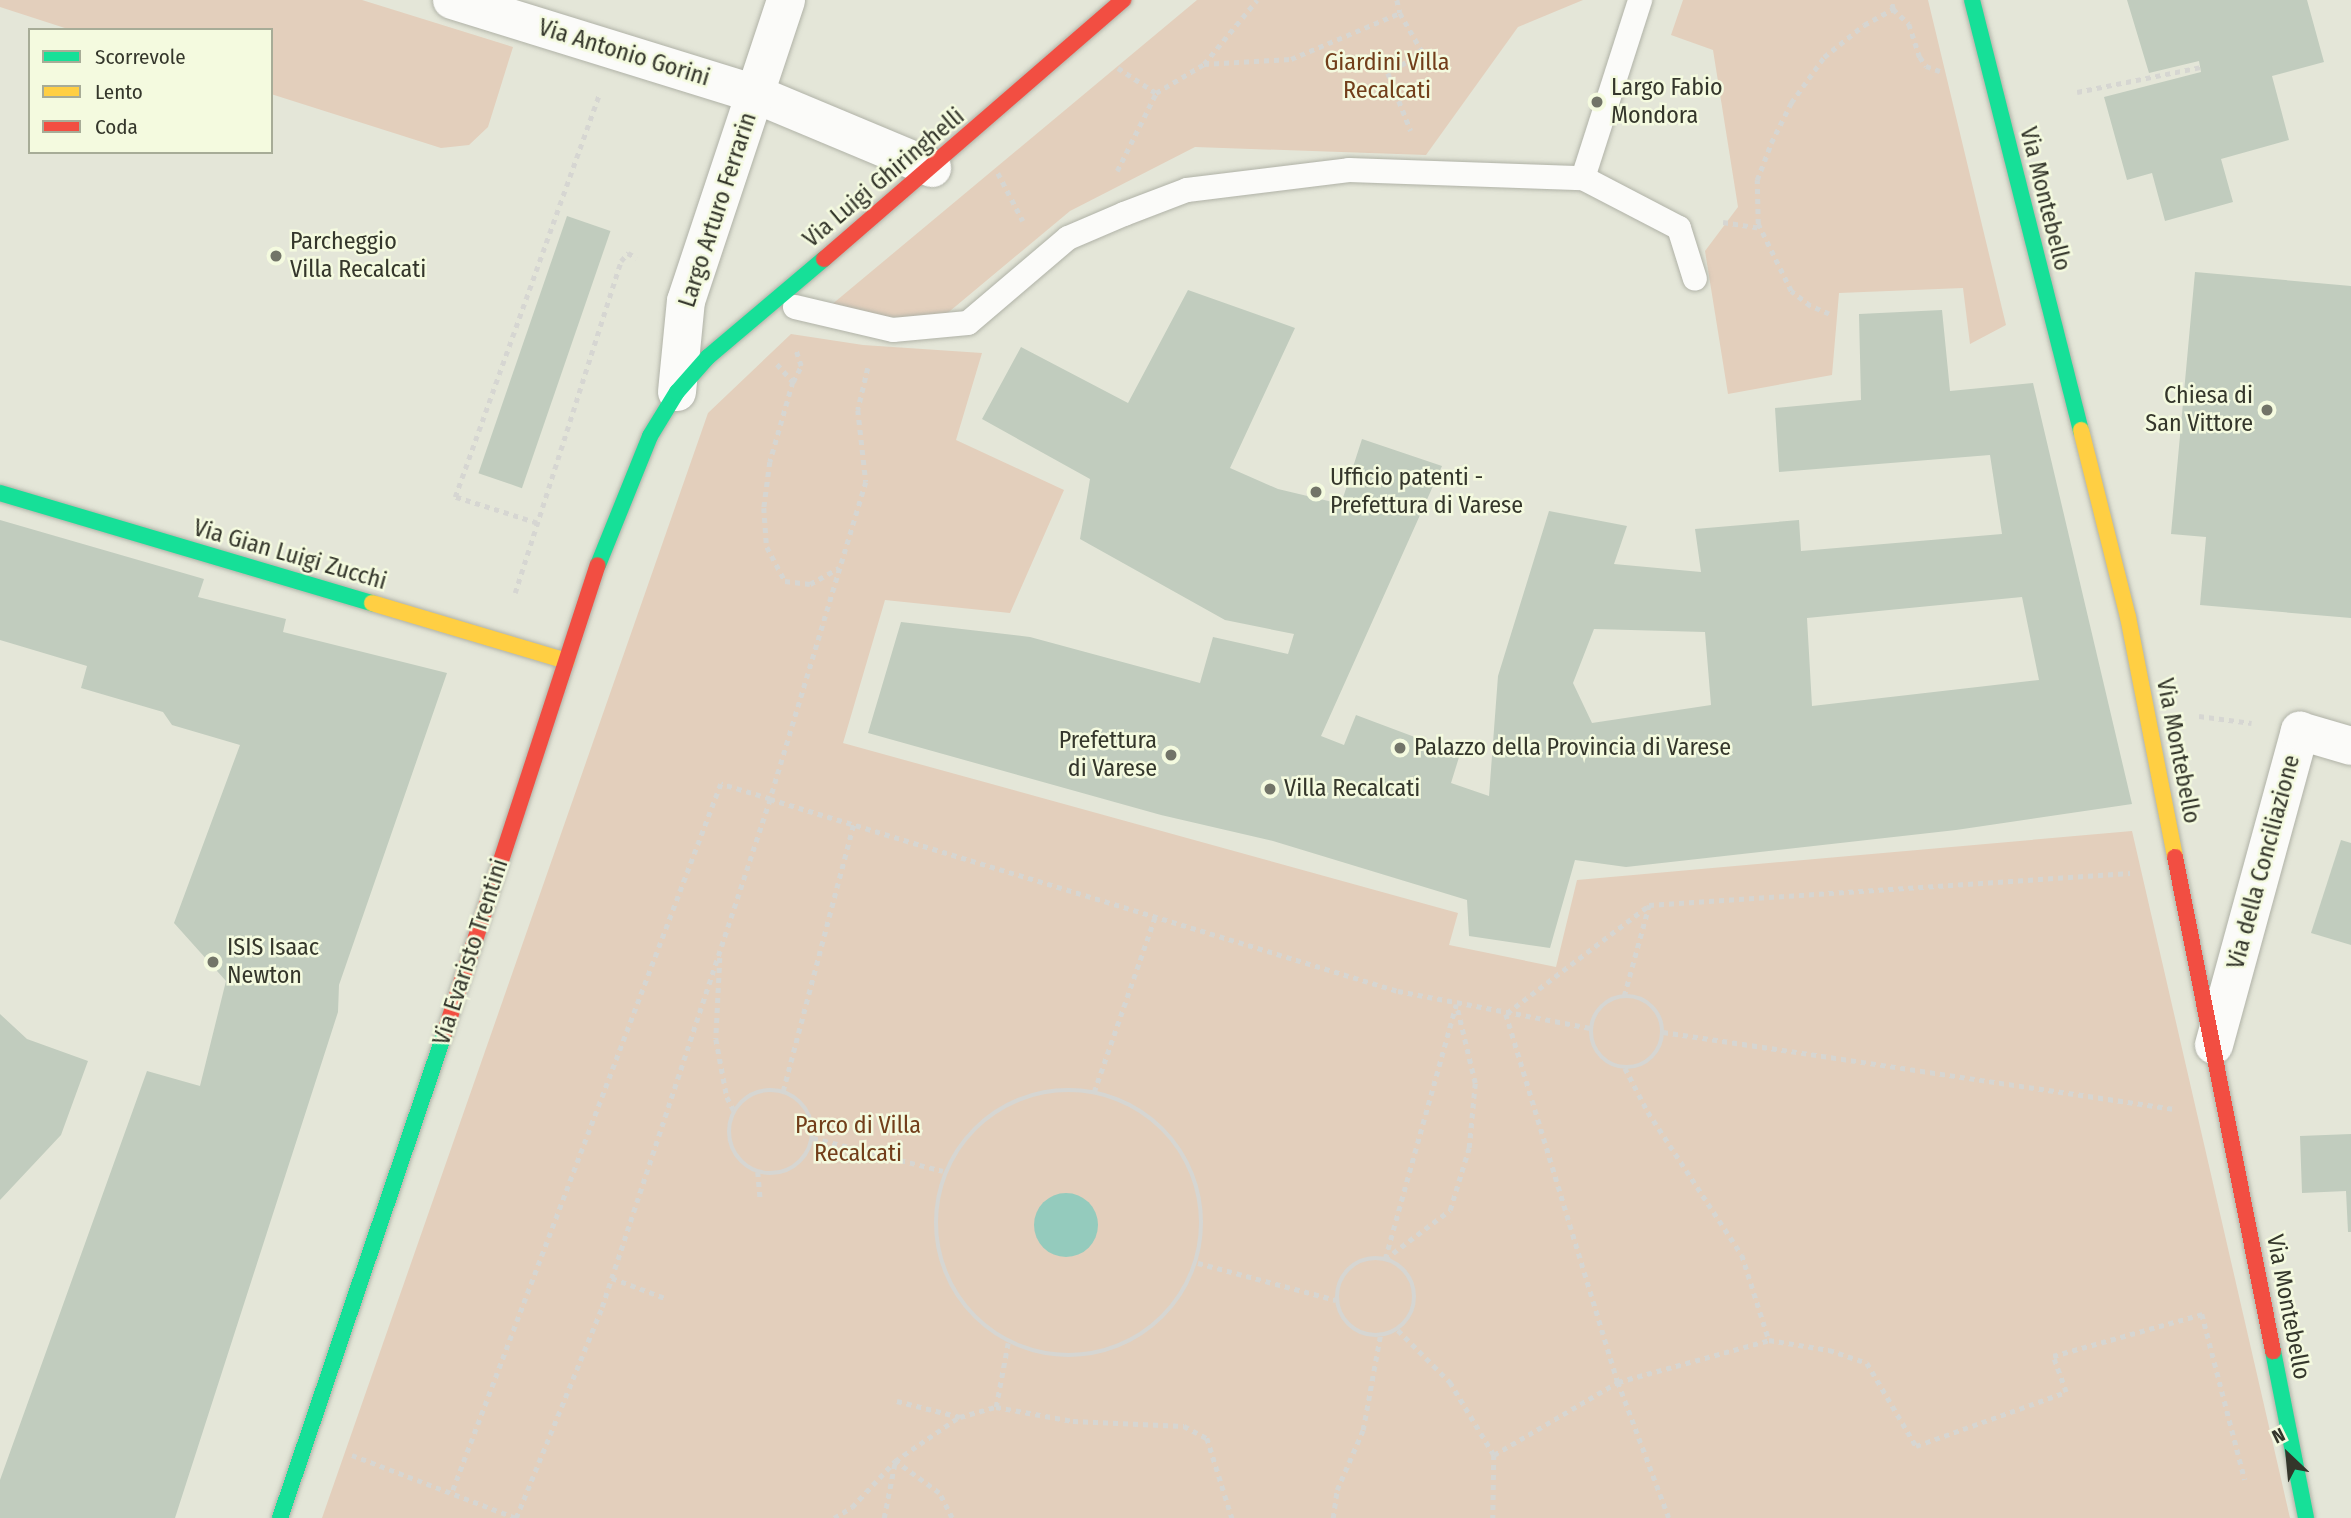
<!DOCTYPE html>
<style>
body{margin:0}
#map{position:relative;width:2351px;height:1518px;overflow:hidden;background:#e4e6d8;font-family:"Fira Sans Condensed",sans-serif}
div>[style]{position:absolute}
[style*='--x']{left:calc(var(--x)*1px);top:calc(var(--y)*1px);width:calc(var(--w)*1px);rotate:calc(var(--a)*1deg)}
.green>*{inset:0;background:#e3cfbc}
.water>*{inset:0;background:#94cbbd}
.round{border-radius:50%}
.building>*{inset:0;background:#c1ccbe;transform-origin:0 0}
.path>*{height:4.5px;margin-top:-2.25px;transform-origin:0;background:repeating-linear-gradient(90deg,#d6d6d2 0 5px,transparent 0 10px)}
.path>.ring{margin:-2.25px;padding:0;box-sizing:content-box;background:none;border:4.5px solid #d6d6d2;border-radius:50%}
.roads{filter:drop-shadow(0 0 2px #b0b2a7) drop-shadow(0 0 2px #b0b2a7)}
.lane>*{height:24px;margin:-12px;padding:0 12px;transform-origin:12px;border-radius:12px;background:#fbfbf9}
.street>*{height:38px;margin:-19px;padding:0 19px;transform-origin:19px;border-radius:19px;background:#fbfbf9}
.fast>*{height:16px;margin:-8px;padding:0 8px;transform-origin:8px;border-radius:8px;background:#16e098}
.slow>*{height:16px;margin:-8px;padding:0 8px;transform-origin:8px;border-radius:8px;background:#ffcf43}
.jam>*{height:16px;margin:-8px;padding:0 8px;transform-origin:8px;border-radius:8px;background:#f24e42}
.dots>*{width:19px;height:19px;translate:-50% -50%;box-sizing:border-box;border:4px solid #f4fadf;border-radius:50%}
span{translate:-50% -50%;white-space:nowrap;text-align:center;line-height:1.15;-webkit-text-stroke:5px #f4fadf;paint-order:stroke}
.street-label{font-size:24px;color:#34362b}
.park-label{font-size:24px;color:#723e1a}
.poi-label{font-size:24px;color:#34362b}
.left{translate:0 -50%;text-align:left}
.right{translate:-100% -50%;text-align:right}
.legend{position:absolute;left:28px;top:28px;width:245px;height:126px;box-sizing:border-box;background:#f4fadf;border:2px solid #a7ac97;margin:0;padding:9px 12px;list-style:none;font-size:21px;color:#34362b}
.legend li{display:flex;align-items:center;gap:14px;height:35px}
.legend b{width:35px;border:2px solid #a7ac97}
.north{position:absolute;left:2253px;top:1420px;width:70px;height:70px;-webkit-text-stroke:5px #f4fadf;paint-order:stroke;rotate:334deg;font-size:19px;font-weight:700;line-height:28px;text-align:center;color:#34362b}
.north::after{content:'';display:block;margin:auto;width:24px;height:32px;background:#34362b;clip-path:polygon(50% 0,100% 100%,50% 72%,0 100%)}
</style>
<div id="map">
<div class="green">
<div style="clip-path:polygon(0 0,362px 0,513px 47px,488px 127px,469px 145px,441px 148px,271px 94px,271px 30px,71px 30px,0 7px)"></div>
<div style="clip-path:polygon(1197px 0,1583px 0,1518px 27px,1426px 155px,1195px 147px,1070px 211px,938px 321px,824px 311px)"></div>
<div style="clip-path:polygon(1683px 0,1928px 0,2006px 325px,1970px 344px,1963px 288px,1839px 293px,1832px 375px,1728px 394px,1705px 251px,1738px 207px,1713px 50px,1671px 35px)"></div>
<div style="clip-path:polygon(791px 334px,863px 345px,982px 353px,956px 440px,1064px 490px,1010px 613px,885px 600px,843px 743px,1458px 913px,1449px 945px,1556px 967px,1577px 880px,2132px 831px,2290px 1518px,322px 1518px,708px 413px)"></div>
</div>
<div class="water">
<div class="round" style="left:1034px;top:1193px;width:64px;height:64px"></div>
</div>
<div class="building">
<div style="clip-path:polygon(2127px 0,2307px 0,2324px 62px,2272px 76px,2289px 140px,2221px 159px,2233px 202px,2165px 221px,2152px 173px,2127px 180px,2104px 97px,2201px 72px,2199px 61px,2149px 73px)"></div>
<div style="left:567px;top:216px;width:46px;height:272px;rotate:19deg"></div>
<div style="clip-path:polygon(2195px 272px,2351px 286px,2351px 618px,2200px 605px,2206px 537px,2171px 534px)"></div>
<div style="clip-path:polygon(evenodd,1188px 290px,1295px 328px,1230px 468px,1278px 489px,1341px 504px,1362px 439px,1442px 466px,1321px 736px,1344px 745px,1356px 715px,1460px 754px,1451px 783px,1489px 796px,1498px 676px,1549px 511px,1627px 526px,1614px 564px,1701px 572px,1695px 529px,1799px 520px,1801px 551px,2002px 534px,1990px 455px,1779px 472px,1775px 408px,1861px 400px,1859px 314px,1942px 310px,1950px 391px,2033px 383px,2132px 804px,1956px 830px,1626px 867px,1575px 860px,1550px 948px,1469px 936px,1467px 900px,1273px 841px,1161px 815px,868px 733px,901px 622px,1030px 637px,1200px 683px,1213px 637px,1288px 654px,1294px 634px,1225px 620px,1080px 539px,1090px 479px,982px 419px,1021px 347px,1128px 403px,1188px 290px,2022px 597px,2039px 680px,1812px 706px,1807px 618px,2022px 597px,1188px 290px,1594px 629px,1705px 632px,1711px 705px,1592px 723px,1573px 683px,1594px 629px)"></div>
<div style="clip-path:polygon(0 520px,204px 579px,198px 597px,286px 619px,283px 632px,447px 673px,339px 985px,338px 1012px,175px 1518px,0 1518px,0 1480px,147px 1071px,200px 1086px,226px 981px,174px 923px,240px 745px,172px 725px,163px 712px,81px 688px,87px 666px,0 640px)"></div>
<div style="clip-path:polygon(2341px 840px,2351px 843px,2351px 945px,2311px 933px)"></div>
<div style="clip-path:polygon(0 1014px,27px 1039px,88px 1061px,61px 1135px,0 1200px)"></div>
<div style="clip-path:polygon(2351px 1134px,2351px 1232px,2348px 1232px,2346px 1191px,2302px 1193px,2300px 1136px)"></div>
</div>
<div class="path">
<div style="--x:1397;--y:0;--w:13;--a:77"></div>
<div style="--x:1400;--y:13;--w:46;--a:60.1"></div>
<div style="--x:1423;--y:53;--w:40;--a:150.3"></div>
<div style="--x:1388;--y:73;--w:62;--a:68.4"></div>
<div style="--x:1893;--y:9;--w:22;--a:43"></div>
<div style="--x:1909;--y:24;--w:35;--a:72"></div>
<div style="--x:1920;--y:57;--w:11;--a:56"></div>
<div style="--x:1926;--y:66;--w:15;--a:20"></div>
<div style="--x:1204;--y:64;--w:87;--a:-3.3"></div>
<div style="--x:1291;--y:59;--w:118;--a:-22.9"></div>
<div style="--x:1118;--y:68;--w:45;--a:33.3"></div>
<div style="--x:1156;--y:93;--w:56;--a:-31.1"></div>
<div style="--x:1204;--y:64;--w:83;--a:-50.4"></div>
<div style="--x:2077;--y:92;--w:126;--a:-11.4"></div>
<div style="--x:1117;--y:171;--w:87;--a:-63.4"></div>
<div style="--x:998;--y:173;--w:54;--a:62.5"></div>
<div style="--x:1723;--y:222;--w:36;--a:9"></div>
<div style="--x:1829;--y:314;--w:21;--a:-157"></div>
<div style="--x:1810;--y:306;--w:24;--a:-142"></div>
<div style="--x:1791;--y:291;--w:75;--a:-116.2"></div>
<div style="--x:1758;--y:224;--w:44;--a:-91.3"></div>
<div style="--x:1757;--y:180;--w:40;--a:-69"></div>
<div style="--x:1771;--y:143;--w:45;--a:-63.4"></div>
<div style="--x:1791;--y:103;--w:57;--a:-54.3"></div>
<div style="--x:1824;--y:57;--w:51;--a:-38.7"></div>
<div style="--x:1864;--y:25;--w:33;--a:-29"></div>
<div style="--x:1893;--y:9;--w:9;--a:-103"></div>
<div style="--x:777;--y:364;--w:24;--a:48"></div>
<div style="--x:793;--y:382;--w:83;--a:106"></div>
<div style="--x:770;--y:462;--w:46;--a:97.4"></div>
<div style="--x:764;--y:508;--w:39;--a:86"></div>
<div style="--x:767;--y:547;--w:38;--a:62"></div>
<div style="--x:785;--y:581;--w:25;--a:7"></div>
<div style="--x:810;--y:584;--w:33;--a:-29"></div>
<div style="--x:868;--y:368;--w:43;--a:103.4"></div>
<div style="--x:858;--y:410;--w:72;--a:83.7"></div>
<div style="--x:866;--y:482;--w:331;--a:106.8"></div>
<div style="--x:770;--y:799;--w:657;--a:17"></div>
<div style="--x:1398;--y:991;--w:197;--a:10.9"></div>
<div style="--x:793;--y:382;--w:18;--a:-63"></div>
<div style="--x:801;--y:366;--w:16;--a:-108"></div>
<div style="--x:537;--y:523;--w:86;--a:-162.4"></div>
<div style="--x:455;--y:497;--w:427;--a:-70.3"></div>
<div style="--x:515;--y:593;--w:349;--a:-72.3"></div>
<div style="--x:621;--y:261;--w:11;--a:-49"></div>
<div style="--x:628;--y:253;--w:10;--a:29"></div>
<div style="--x:2199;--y:716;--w:53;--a:7.5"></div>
<div style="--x:720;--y:958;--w:81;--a:92.8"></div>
<div style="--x:716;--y:1039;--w:59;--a:79.3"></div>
<div style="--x:727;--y:1097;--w:16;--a:63"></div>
<div style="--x:1624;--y:996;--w:94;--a:-74.6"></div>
<div style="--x:1649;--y:905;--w:482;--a:-3.8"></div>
<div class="ring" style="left:1591px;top:996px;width:67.5px;height:67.5px"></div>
<div style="--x:1507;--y:1013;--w:177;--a:-37.2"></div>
<div style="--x:1506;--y:1014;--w:385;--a:73.1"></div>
<div style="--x:1618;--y:1382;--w:145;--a:69.4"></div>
<div style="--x:1663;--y:1032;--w:517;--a:8.57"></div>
<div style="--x:1625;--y:1068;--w:50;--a:62.4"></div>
<div style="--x:1648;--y:1112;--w:171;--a:56.7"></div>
<div style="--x:1742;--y:1255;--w:89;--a:72.4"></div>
<div class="ring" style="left:936px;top:1090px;width:261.5px;height:261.5px"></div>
<div class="ring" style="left:729px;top:1090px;width:79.5px;height:79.5px"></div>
<div style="--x:783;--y:1091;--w:277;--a:-75.2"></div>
<div style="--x:1094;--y:1092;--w:185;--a:-70.8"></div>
<div style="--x:813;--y:1138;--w:134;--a:14.2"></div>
<div style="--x:758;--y:1172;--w:25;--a:85"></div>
<div class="ring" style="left:1337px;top:1258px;width:73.5px;height:73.5px"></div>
<div style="--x:1385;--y:1259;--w:81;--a:-37"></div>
<div style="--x:1450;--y:1210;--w:65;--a:-73"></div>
<div style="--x:1469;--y:1148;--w:65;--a:-84.7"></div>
<div style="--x:1475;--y:1083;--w:81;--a:-103.5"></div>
<div style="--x:1385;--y:1259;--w:264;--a:-74.4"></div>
<div style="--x:1198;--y:1263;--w:143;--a:15"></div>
<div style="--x:612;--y:1278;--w:57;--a:20.7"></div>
<div style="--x:1398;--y:1330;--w:74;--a:45"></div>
<div style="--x:1450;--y:1382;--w:85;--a:58.9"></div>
<div style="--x:1494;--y:1455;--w:63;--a:90.9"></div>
<div style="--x:897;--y:1401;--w:65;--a:14.3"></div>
<div style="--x:960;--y:1417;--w:37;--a:-16"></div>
<div style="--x:996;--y:1407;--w:65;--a:-79.4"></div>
<div style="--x:996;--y:1407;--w:78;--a:10.3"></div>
<div style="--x:1073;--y:1421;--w:111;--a:2.6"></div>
<div style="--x:1184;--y:1426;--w:26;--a:28"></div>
<div style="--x:1207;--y:1438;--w:84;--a:72.6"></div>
<div style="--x:352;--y:1455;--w:176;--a:21"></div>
<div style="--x:516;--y:1518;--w:228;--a:-67.8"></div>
<div style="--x:602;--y:1307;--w:535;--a:-71.7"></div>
<div style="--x:770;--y:799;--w:51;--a:-163"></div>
<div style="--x:721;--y:784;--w:758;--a:110.78"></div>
<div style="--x:1494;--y:1455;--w:144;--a:-30.5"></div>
<div style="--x:1618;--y:1382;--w:157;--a:-15.5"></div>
<div style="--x:1769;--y:1340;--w:61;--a:9.5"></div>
<div style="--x:1829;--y:1350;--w:40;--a:18.9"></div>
<div style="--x:1867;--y:1363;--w:96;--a:59.4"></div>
<div style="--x:1916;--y:1446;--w:159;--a:-19.8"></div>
<div style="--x:2066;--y:1392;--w:38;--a:-110"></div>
<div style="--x:2053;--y:1356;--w:155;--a:-15.7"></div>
<div style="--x:2202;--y:1314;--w:171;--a:75.5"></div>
<div style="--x:834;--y:1518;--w:21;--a:-31"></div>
<div style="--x:852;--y:1507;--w:63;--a:-46.9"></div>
<div style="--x:884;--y:1518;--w:57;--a:-78.9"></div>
<div style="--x:952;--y:1518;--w:28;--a:-117"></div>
<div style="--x:939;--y:1493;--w:54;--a:-144"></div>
<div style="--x:895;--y:1461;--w:78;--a:-34.5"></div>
<div style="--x:1333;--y:1518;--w:28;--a:-82"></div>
<div style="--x:1337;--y:1490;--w:65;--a:-66.6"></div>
<div style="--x:1363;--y:1430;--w:96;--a:-79.7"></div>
</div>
<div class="roads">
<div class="lane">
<div style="--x:1583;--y:178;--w:187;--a:-72.2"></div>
<div style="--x:795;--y:307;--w:101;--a:13.2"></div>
<div style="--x:893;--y:330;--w:75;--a:-5.3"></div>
<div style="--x:968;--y:323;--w:131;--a:-40.4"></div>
<div style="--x:1068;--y:238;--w:61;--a:-23.2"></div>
<div style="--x:1124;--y:214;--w:67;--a:-20.9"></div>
<div style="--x:1187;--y:190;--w:163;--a:-7"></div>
<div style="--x:1349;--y:170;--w:234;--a:2"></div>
<div style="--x:1583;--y:178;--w:108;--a:27.5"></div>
<div style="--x:1679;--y:228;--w:53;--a:72.6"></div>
</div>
<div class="street">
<div style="--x:452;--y:0;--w:317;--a:17.2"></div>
<div style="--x:755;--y:94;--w:192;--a:22.7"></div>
<div style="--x:677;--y:392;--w:91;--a:-84.4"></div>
<div style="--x:686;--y:301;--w:317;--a:-71.6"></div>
<div style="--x:2214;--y:1045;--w:326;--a:-74.7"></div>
<div style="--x:2300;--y:731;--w:53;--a:16.4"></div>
</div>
<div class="fast">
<div style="--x:1972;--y:0;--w:444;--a:75.8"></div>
<div style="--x:0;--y:493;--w:388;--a:16.5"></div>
<div style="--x:598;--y:565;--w:139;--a:-68"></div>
<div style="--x:650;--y:436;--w:52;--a:-58.5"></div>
<div style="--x:677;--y:392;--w:47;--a:-48.5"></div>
<div style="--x:708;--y:357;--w:152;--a:-40.2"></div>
<div style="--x:2273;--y:1351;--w:170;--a:78.8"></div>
<div style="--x:280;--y:1518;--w:513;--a:-71.25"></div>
</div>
<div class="slow">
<div style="--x:2081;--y:430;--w:193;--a:75.9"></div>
<div style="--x:2128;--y:617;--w:245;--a:78.9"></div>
<div style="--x:372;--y:603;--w:203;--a:16.6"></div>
</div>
<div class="jam">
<div style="--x:824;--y:259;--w:396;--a:-40.9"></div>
<div style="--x:2175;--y:857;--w:504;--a:78.78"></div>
<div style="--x:445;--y:1032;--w:491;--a:-71.9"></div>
</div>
</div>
<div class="dots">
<div style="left:1597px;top:102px;background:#727468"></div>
<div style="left:276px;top:256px;background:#727468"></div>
<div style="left:2267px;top:410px;background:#727468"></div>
<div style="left:1316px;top:492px;background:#727468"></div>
<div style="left:1400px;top:748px;background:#727468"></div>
<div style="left:1171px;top:755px;background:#727468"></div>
<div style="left:1270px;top:789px;background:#727468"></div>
<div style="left:213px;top:962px;background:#727468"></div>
</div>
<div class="street-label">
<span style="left:624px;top:53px;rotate:17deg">Via Antonio Gorini</span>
<span style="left:884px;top:178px;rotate:-40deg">Via Luigi Ghiringhelli</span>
<span style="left:2045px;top:199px;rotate:76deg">Via Montebello</span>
<span style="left:718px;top:210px;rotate:-72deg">Largo Arturo Ferrarin</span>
<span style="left:290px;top:555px;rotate:16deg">Via Gian Luigi Zucchi</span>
<span style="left:2178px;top:751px;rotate:79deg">Via Montebello</span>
<span style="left:2264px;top:862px;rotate:-75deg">Via della Conciliazione</span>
<span style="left:471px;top:952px;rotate:-72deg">Via Evaristo Trentini</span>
<span style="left:2288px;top:1307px;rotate:79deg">Via Montebello</span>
</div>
<div class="park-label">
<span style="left:1387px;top:77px">Giardini Villa<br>Recalcati</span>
<span style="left:858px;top:1140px">Parco di Villa<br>Recalcati</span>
</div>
<div class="poi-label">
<span class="left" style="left:1611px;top:102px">Largo Fabio<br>Mondora</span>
<span class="left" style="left:290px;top:256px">Parcheggio<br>Villa Recalcati</span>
<span class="right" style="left:2253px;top:410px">Chiesa di<br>San Vittore</span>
<span class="left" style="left:1330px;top:492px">Ufficio patenti -<br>Prefettura di Varese</span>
<span class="right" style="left:1157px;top:755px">Prefettura<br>di Varese</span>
<span class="left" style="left:1414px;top:748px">Palazzo della Provincia di Varese</span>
<span class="left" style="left:1284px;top:789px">Villa Recalcati</span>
<span class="left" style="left:227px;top:962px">ISIS Isaac<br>Newton</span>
</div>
<ul class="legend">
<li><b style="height:9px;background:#16e098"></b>Scorrevole</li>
<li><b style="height:9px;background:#ffcf43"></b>Lento</li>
<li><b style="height:9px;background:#f24e42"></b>Coda</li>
</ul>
<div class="north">N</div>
</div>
